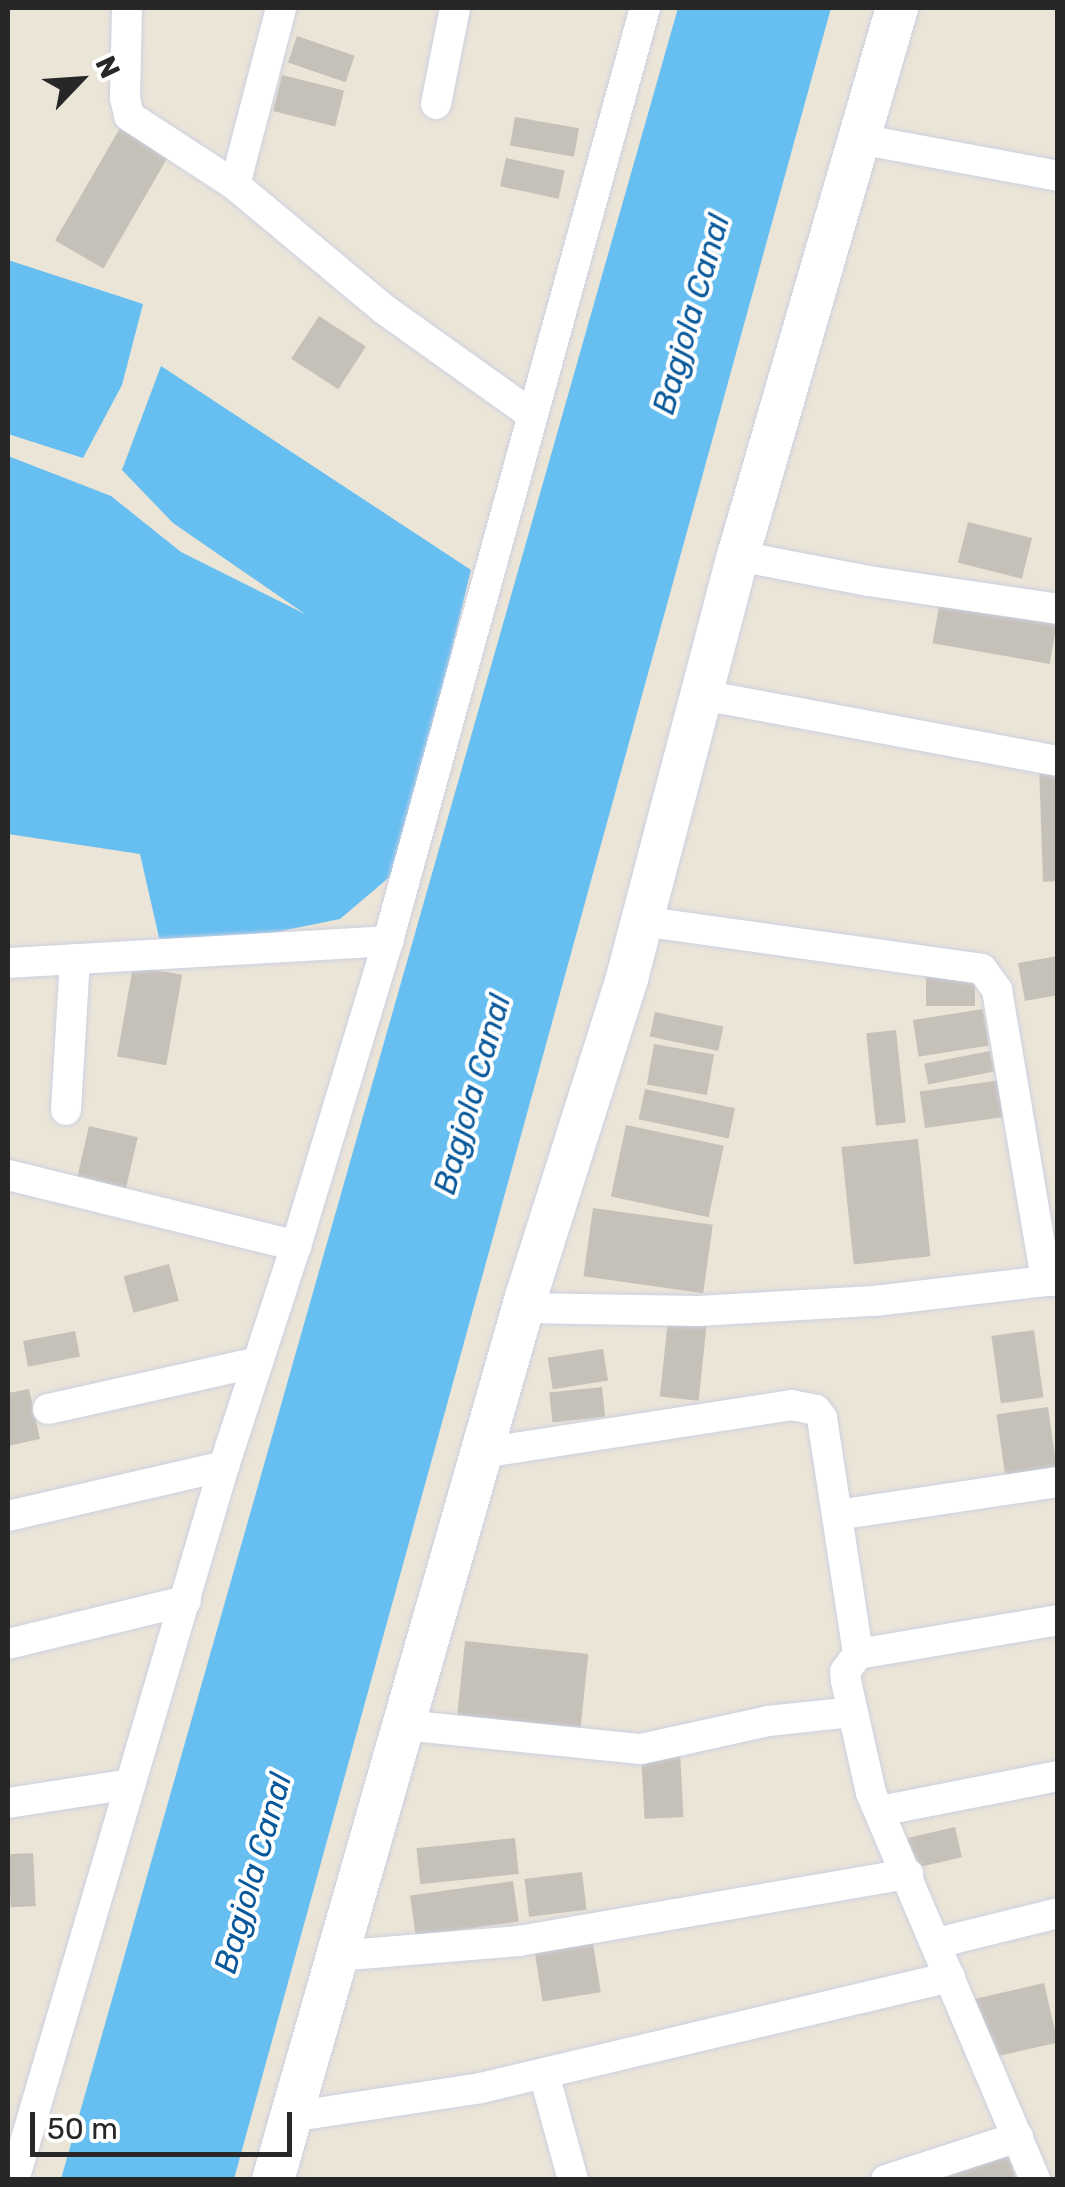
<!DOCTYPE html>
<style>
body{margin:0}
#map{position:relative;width:1065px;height:2187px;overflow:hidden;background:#ebe5d8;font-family:Rubik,sans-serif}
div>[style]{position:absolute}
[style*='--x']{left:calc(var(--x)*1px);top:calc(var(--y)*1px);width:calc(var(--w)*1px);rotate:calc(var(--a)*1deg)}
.water>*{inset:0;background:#67bef1}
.building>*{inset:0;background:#c6c1b8;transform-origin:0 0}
.roads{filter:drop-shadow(0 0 2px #cdcfe1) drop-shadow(0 0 2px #cdcfe1)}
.street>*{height:30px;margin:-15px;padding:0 15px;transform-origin:15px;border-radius:15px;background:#fff}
.secondary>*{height:42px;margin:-21px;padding:0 21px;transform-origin:21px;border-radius:21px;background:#fff}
span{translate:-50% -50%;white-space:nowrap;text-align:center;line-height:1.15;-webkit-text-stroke:8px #fff;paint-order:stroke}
.water-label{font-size:32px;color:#09599a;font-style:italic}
.frame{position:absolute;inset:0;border:10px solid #272727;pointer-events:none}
.north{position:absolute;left:30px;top:30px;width:100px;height:100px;-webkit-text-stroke:8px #fff;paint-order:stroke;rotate:65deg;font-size:28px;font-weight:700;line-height:40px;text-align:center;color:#272727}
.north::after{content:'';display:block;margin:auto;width:35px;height:45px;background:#272727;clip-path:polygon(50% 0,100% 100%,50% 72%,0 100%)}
.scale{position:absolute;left:30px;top:2112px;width:262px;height:45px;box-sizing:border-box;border:5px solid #272727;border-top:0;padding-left:12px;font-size:30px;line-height:35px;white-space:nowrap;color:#272727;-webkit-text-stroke:8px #fff;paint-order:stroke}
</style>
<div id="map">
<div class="water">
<div style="clip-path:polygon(678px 8px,831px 8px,234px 2179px,61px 2179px)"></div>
<div style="clip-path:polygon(8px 260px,143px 304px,122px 385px,83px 458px,8px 434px)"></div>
<div style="clip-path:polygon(161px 366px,471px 570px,399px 869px,340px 919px,163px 955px,140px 854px,8px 834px,8px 456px,111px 496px,181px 552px,305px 614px,173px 523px,122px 470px)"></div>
</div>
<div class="building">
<div style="left:297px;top:36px;width:61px;height:28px;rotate:19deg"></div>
<div style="left:282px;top:75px;width:64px;height:37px;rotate:14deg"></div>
<div style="left:515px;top:117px;width:65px;height:29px;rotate:10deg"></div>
<div style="left:124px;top:121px;width:56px;height:138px;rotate:30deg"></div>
<div style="left:506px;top:158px;width:60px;height:29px;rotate:12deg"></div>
<div style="left:319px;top:316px;width:56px;height:51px;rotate:33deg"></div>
<div style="left:968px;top:522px;width:66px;height:42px;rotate:14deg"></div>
<div style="left:941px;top:595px;width:119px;height:49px;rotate:10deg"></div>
<div style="clip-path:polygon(1039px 764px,1058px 766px,1058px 881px,1043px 882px)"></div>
<div style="clip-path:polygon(1058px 956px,1058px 995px,1025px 1001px,1018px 963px)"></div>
<div style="left:133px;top:966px;width:50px;height:92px;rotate:10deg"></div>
<div style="left:975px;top:970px;width:36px;height:49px;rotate:90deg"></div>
<div style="left:983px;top:1009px;width:37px;height:71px;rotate:81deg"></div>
<div style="left:655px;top:1012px;width:70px;height:25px;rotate:12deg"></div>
<div style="left:896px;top:1030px;width:93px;height:30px;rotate:84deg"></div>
<div style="left:654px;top:1044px;width:61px;height:41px;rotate:10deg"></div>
<div style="left:990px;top:1051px;width:21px;height:67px;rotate:79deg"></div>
<div style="left:1001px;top:1080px;width:37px;height:82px;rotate:82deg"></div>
<div style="left:645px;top:1089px;width:92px;height:31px;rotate:12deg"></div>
<div style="left:626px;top:1125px;width:100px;height:73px;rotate:12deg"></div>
<div style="left:89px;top:1126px;width:50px;height:57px;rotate:13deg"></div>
<div style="left:918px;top:1139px;width:118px;height:77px;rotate:84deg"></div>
<div style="left:593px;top:1208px;width:121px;height:69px;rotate:8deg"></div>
<div style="left:169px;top:1264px;width:38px;height:47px;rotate:75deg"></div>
<div style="left:668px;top:1319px;width:39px;height:78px;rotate:6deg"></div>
<div style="left:1034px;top:1330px;width:68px;height:43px;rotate:82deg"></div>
<div style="left:75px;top:1331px;width:26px;height:53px;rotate:79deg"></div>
<div style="left:603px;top:1349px;width:32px;height:56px;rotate:81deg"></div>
<div style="left:602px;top:1387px;width:30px;height:53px;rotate:84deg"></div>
<div style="clip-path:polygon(29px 1389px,40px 1439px,8px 1446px,8px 1393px)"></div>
<div style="left:1048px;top:1407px;width:73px;height:52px;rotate:82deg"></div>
<div style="left:465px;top:1641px;width:124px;height:86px;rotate:6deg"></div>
<div style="left:680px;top:1751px;width:66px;height:39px;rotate:87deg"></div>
<div style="left:955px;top:1827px;width:31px;height:49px;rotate:77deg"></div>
<div style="left:515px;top:1838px;width:36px;height:99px;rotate:84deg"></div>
<div style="left:33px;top:1853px;width:53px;height:25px;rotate:87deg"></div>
<div style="left:582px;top:1872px;width:38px;height:58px;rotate:83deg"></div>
<div style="left:513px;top:1881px;width:41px;height:104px;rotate:82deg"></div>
<div style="left:592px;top:1937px;width:56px;height:59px;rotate:81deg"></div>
<div style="left:1044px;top:1983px;width:61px;height:75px;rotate:77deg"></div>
<div style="clip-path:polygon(1006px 2148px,1016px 2180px,949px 2180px,946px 2168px)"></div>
</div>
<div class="roads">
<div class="street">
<div style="--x:127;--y:8;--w:90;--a:91.3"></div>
<div style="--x:125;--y:98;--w:18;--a:77"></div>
<div style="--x:129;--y:116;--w:126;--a:33.1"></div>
<div style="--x:235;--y:185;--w:195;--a:39.8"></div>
<div style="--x:385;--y:310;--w:181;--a:35.5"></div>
<div style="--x:436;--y:104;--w:98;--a:-78.8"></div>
<div style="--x:859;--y:139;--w:202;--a:10.5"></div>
<div style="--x:235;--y:185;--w:183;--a:-75.4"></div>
<div style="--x:738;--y:556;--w:133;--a:10.8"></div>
<div style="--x:869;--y:581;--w:191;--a:8.4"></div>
<div style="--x:702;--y:695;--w:362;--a:10.5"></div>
<div style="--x:641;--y:921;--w:344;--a:8"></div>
<div style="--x:982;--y:969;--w:26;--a:54"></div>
<div style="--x:997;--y:990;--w:295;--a:80.4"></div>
<div style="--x:1046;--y:1281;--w:12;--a:0"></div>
<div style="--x:8;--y:963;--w:381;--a:-3.3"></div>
<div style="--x:66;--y:1110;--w:151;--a:-86.6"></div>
<div style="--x:8;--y:1175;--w:297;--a:13.8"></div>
<div style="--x:523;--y:1308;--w:175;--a:1"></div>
<div style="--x:698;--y:1311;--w:176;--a:-3.3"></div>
<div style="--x:874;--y:1301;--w:173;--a:-6.6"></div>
<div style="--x:48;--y:1409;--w:215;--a:-12.6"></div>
<div style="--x:482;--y:1453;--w:313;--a:-8.8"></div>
<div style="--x:791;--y:1405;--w:25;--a:11"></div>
<div style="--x:816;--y:1410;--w:10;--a:53"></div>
<div style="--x:822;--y:1418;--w:239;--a:81.3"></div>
<div style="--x:858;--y:1654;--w:22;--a:126"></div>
<div style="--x:845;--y:1672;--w:9;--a:84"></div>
<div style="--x:846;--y:1681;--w:115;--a:77.4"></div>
<div style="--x:871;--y:1793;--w:420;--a:67"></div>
<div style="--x:837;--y:1515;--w:223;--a:-8.5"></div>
<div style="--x:8;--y:1516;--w:222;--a:-13"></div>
<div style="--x:8;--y:1644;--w:183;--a:-13.6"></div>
<div style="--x:858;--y:1654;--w:203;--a:-9.6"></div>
<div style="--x:403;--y:1725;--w:239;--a:5.8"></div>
<div style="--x:641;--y:1749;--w:130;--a:-12.4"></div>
<div style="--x:768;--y:1721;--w:84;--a:-6.1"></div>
<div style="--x:8;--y:1803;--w:124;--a:-8.8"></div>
<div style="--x:880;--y:1811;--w:181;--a:-11.1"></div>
<div style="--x:937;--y:1943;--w:125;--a:-13.9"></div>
<div style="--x:336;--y:1956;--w:184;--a:-4.7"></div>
<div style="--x:519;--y:1941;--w:395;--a:-9.8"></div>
<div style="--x:544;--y:2074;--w:110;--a:74.7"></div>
<div style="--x:290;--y:2117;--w:193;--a:-8.6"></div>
<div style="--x:481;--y:2088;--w:482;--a:-13.3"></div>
<div style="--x:14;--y:2180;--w:744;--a:-73.61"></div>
<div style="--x:224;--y:1466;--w:231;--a:-71.9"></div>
<div style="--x:296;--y:1246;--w:319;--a:-73.2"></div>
<div style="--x:388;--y:941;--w:968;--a:-74.6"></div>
<div style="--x:886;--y:2180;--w:139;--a:-18"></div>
</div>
<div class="secondary">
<div style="--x:273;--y:2180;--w:919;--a:-74.01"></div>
<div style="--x:526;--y:1297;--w:335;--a:-72.4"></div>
<div style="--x:627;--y:978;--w:436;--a:-75.3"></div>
<div style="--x:738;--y:556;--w:571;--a:-73.82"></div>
</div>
</div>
<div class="water-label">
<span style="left:691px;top:314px;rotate:-74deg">Bagjola Canal</span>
<span style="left:472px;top:1094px;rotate:-74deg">Bagjola Canal</span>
<span style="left:253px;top:1873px;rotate:-74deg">Bagjola Canal</span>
</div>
<div class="frame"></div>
<div class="north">N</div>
<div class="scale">50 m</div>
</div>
